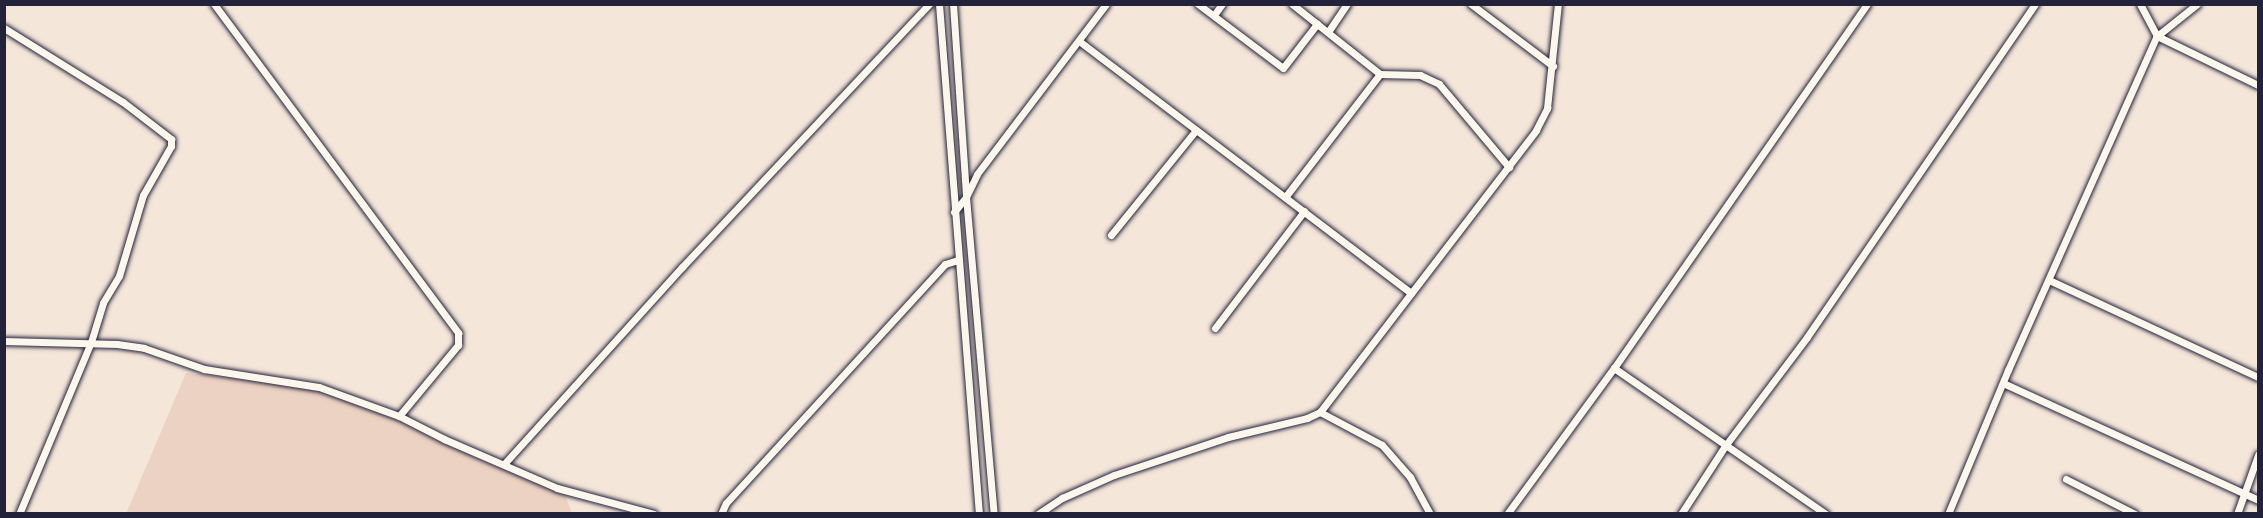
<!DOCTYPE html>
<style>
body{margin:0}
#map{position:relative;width:2263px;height:518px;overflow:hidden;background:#f4e6d9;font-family:"Gochi Hand",sans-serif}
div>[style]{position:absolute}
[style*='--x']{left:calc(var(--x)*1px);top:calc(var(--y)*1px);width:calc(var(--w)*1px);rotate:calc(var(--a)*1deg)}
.built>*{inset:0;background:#ecd2c2}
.roads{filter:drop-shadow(0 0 2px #22223b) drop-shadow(0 0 2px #22223b)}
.street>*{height:7px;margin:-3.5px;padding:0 3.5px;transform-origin:3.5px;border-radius:3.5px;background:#fbf7ec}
span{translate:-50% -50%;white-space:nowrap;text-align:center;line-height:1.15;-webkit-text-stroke:4.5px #fbf7ec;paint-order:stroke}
.frame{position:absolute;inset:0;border:6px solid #22223b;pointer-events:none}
</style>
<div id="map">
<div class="built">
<div style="clip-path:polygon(186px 373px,327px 388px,565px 495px,572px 513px,126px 514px)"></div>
</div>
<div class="roads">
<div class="street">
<div style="--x:214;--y:4;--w:410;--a:53.4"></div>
<div style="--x:458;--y:333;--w:12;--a:90"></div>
<div style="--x:458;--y:345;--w:92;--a:129.7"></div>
<div style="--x:939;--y:4;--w:512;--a:85.52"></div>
<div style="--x:953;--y:4;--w:193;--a:86.1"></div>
<div style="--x:966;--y:197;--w:318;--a:85"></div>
<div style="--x:1198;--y:4;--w:106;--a:37"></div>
<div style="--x:1283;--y:68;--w:56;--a:-52.3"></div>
<div style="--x:1292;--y:4;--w:112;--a:38.5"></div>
<div style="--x:1380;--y:74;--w:40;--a:1.4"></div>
<div style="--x:1420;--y:75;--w:21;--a:25"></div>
<div style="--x:1439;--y:84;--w:109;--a:49.9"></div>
<div style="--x:1471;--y:4;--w:103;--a:37.1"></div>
<div style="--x:2140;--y:4;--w:36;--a:62"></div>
<div style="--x:2157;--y:36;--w:112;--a:25.9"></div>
<div style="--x:1214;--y:15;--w:14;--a:-54"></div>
<div style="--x:4;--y:28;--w:140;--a:31.9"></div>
<div style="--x:123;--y:102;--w:61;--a:37.6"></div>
<div style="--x:171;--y:139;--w:7;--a:90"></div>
<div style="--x:171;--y:146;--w:56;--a:119.7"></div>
<div style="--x:143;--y:195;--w:84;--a:106.5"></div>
<div style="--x:119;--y:276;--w:31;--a:121"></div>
<div style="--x:103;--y:303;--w:41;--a:107.1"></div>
<div style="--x:91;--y:342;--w:186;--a:112.7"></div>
<div style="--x:1328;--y:32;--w:34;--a:-56"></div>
<div style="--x:1079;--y:41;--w:417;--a:37.2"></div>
<div style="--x:1286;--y:196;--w:154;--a:-52.4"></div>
<div style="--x:954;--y:212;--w:19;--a:-51"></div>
<div style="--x:966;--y:197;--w:25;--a:-64"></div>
<div style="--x:977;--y:174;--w:213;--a:-52.8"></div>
<div style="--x:1111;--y:235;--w:135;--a:-51"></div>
<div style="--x:2049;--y:280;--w:230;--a:24.9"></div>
<div style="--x:1215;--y:328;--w:147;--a:-52.7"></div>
<div style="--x:4;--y:341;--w:113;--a:1.5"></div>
<div style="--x:117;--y:344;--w:27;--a:8"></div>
<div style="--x:144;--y:348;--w:64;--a:19.3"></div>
<div style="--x:204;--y:369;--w:116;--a:8.9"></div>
<div style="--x:319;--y:387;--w:85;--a:19.9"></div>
<div style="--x:399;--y:416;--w:51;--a:27.1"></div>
<div style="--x:444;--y:439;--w:123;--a:23.4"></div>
<div style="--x:557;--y:488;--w:100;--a:15"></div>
<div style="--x:1614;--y:368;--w:257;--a:34.6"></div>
<div style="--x:2003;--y:383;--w:281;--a:24.6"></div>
<div style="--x:1320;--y:412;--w:355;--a:-52.5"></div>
<div style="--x:1536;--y:130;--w:25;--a:-63"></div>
<div style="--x:1547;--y:108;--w:105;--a:-84"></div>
<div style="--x:504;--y:464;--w:266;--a:-47.9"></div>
<div style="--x:682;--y:267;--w:361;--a:-46.8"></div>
<div style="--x:2066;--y:479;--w:77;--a:26.9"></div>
<div style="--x:721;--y:514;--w:12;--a:-66"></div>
<div style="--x:726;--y:503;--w:324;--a:-47.5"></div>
<div style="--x:945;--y:264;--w:14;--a:-17"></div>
<div style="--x:1038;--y:514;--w:29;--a:-34"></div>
<div style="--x:1062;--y:498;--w:57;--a:-23.9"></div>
<div style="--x:1114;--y:475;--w:120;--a:-18.4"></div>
<div style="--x:1228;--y:437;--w:81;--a:-13.5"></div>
<div style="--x:1307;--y:418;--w:14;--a:-25"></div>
<div style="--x:1320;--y:412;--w:70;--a:28"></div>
<div style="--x:1382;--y:445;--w:43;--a:48.8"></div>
<div style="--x:1410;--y:477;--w:42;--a:61.6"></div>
<div style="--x:1507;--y:514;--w:181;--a:-53.8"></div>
<div style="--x:1614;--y:368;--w:443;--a:-55.2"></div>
<div style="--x:1681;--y:514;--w:81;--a:-57.1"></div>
<div style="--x:1725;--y:446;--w:136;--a:-53"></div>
<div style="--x:1807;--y:337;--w:404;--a:-55.6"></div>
<div style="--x:1948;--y:514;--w:156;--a:-67.4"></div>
<div style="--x:2008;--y:370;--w:366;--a:-66"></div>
<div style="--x:2157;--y:36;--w:51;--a:-38.7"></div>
<div style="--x:2237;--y:514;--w:63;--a:-70.4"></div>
</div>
</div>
<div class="frame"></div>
</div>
